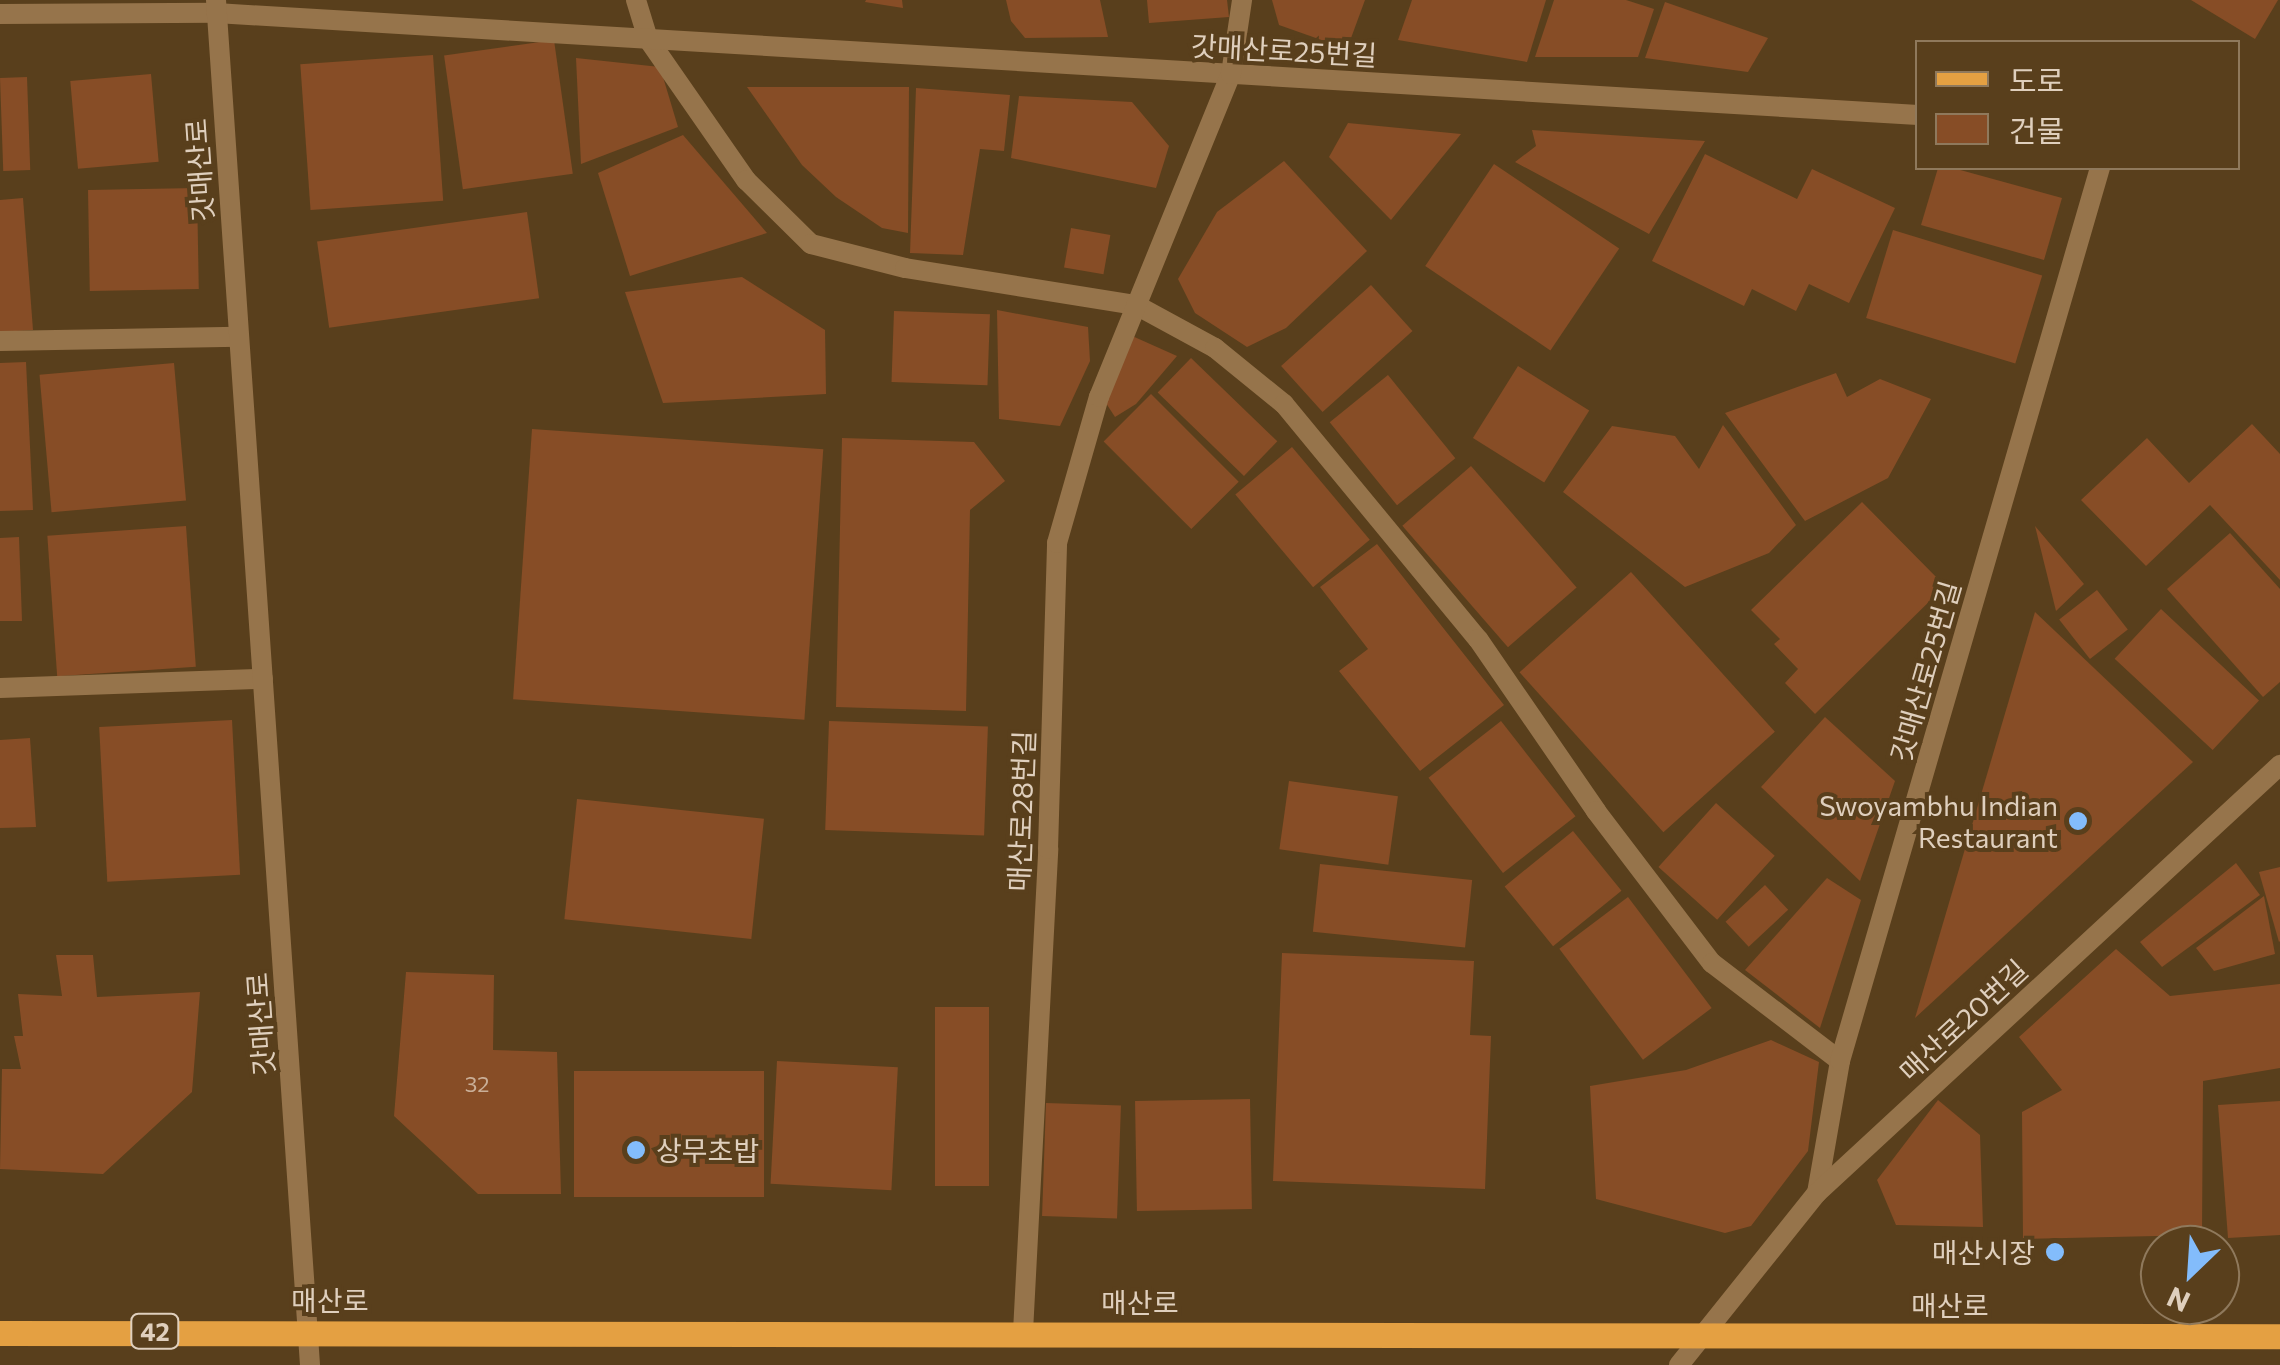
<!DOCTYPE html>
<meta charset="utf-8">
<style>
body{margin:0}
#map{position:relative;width:2280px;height:1365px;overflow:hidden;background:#593f1c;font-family:Commissioner,"Noto Sans KR",sans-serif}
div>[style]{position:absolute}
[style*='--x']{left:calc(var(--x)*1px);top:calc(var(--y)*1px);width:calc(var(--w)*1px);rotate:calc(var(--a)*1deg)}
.building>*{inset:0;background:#874d26;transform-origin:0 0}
.minor>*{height:20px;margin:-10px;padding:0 10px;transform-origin:10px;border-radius:10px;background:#96744b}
.tertiary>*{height:20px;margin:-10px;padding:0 10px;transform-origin:10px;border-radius:10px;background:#96744b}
.primary>*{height:25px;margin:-12.5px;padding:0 12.5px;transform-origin:12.5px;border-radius:12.5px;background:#e4a042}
.dots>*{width:28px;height:28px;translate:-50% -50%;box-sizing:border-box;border:5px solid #593f1c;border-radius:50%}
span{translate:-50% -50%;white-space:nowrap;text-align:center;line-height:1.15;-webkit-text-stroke:8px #593f1c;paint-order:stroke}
.number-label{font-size:22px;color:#c9ae97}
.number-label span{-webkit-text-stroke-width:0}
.shield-label span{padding:2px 8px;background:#593f1c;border:2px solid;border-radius:8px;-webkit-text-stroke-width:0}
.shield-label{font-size:25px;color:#dfcfbd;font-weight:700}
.street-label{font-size:28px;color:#dfcfbd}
.poi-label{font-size:28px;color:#dfcfbd}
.right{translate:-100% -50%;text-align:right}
.left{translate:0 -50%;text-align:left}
.legend{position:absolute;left:1915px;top:40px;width:325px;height:130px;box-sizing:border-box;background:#593f1c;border:2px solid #8f795c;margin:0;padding:12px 18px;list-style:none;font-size:30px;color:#dfcfbd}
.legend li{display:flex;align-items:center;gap:20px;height:50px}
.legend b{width:50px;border:2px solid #8f795c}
.north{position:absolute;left:2140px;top:1225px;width:100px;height:100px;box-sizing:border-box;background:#593f1c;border:2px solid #8f795c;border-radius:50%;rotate:205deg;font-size:28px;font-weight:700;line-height:40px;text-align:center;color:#dfcfbd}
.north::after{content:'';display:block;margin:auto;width:35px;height:45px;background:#83bcfb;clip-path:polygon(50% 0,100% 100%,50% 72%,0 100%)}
</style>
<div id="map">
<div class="building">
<div style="clip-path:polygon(866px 0,902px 0,903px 8px,865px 2px)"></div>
<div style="clip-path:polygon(1006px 0,1100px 0,1108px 37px,1025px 38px,1011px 21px)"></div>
<div style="clip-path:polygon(1147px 0,1227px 0,1229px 17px,1149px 23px)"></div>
<div style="clip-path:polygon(1272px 0,1365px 0,1347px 49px,1279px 25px)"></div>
<div style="clip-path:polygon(1412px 0,1546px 0,1527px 62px,1398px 40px)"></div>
<div style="clip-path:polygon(1554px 0,1626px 0,1654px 9px,1638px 57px,1535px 57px)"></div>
<div style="clip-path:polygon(2191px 0,2278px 0,2255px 39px)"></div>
<div style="clip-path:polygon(1665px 2px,1768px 38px,1748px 72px,1645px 58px)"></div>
<div style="left:554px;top:40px;width:135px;height:111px;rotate:82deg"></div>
<div style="left:433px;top:55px;width:146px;height:133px;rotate:86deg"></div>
<div style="clip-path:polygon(576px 58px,660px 67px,678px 127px,581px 164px)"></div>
<div style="left:151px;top:74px;width:88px;height:81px;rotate:85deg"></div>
<div style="left:27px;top:77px;width:93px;height:27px;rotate:88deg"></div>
<div style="clip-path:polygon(747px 87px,909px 87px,908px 233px,882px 228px,836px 197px,802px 165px)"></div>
<div style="clip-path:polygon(916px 88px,1010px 95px,1004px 151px,980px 149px,963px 255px,910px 253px)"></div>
<div style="clip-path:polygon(1019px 96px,1132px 102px,1169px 146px,1156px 188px,1011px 158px)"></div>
<div style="clip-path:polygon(1348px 123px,1461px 134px,1391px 220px,1329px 157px)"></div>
<div style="clip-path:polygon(1532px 130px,1705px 141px,1649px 234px,1515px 162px,1536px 146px)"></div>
<div style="clip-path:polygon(683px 135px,767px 233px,630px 276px,598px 173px)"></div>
<div style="clip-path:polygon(1705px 154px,1797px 199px,1812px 169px,1895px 208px,1849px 303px,1809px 284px,1796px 311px,1752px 289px,1744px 306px,1652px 261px)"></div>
<div style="clip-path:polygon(1284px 161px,1367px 251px,1286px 328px,1247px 347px,1195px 313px,1178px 279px,1217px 212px)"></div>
<div style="left:1494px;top:164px;width:151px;height:123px;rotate:34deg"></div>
<div style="clip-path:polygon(1938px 168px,1953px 168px,2062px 198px,2044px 260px,1921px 225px)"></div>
<div style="left:197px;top:188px;width:101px;height:109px;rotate:89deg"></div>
<div style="clip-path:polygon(23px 198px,33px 330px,0 332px,0 200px)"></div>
<div style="left:527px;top:212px;width:87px;height:212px;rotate:82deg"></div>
<div style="left:1071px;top:228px;width:40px;height:40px;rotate:10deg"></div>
<div style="left:1893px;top:230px;width:156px;height:92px;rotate:17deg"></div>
<div style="clip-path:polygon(742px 277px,825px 330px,826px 394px,663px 403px,625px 292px)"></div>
<div style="left:1371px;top:285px;width:62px;height:121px;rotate:48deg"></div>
<div style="clip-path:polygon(997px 310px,1088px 327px,1090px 361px,1060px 426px,999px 419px)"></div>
<div style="left:894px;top:311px;width:96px;height:71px;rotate:2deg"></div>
<div style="clip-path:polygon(1130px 335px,1177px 356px,1136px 404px,1115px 417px,1102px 397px)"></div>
<div style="left:1191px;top:358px;width:120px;height:48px;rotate:44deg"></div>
<div style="clip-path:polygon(26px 362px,33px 510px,0 511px,0 363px)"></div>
<div style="left:174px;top:363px;width:138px;height:135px;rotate:85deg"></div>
<div style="left:1518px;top:366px;width:84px;height:85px;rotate:32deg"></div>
<div style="clip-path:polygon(1836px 373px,1847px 397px,1880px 379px,1931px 399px,1888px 478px,1805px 521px,1725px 413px)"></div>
<div style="left:1388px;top:375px;width:107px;height:75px;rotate:51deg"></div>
<div style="left:1151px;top:394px;width:124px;height:67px;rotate:45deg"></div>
<div style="clip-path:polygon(2252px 424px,2280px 454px,2280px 580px,2210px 505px,2146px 566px,2081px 500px,2147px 438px,2189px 483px)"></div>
<div style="clip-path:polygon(1723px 425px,1796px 525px,1769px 553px,1685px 587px,1563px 492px,1612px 426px,1675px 436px,1699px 469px)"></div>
<div style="left:532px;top:429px;width:292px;height:271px;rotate:4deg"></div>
<div style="clip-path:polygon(842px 438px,974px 442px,1005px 481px,970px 510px,966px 711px,836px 707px)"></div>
<div style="left:1292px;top:447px;width:121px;height:74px;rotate:50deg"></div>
<div style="left:1471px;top:466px;width:161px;height:91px;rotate:49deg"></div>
<div style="clip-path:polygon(1862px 502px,1945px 586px,1815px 714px,1785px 683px,1798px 669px,1774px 644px,1780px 639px,1751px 610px)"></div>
<div style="left:186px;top:526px;width:141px;height:139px;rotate:86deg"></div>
<div style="clip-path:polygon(2035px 526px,2084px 584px,2056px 611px)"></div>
<div style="clip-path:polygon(2230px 533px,2280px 589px,2280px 682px,2263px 697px,2167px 589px)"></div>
<div style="clip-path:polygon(19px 537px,22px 621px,0 621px,0 538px)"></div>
<div style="clip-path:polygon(1377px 544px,1504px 705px,1420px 771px,1339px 671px,1368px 649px,1320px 587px)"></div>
<div style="left:1631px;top:572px;width:215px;height:150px;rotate:48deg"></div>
<div style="left:2097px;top:590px;width:50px;height:48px;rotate:52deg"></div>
<div style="left:2161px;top:609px;width:134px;height:68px;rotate:43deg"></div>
<div style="clip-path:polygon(2035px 612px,2193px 762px,1915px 1018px)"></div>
<div style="clip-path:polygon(1825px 717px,1895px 781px,1860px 881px,1761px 787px)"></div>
<div style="left:232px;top:720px;width:155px;height:133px;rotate:87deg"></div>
<div style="left:829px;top:721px;width:159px;height:109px;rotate:2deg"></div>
<div style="left:1501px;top:721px;width:121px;height:92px;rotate:52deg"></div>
<div style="clip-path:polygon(30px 738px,36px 827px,0 828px,0 740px)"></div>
<div style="left:1289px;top:781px;width:110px;height:69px;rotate:8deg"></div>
<div style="left:577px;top:799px;width:188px;height:121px;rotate:6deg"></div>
<div style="left:1716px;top:803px;width:79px;height:86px;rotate:42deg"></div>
<div style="left:1573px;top:831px;width:77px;height:88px;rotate:51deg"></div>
<div style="clip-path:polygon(2236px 863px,2260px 895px,2162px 967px,2140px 942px)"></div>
<div style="left:1320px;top:864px;width:153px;height:68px;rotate:6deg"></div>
<div style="clip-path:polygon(2280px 867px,2280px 941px,2279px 942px,2259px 872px)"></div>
<div style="clip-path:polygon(1827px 878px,1861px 900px,1820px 1028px,1745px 970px)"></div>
<div style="left:1765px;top:885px;width:34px;height:54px;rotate:47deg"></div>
<div style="clip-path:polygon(2264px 896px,2275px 954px,2214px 971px,2196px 948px)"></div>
<div style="left:1628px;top:897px;width:139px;height:86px;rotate:53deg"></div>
<div style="clip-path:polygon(2116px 949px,2170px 996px,2280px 984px,2280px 1068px,2203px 1081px,2202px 1235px,2023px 1239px,2022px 1112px,2062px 1090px,2019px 1037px)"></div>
<div style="clip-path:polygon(1282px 953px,1474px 961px,1470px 1035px,1491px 1036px,1485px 1189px,1273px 1181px)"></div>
<div style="clip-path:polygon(56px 955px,93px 955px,97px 997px,200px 992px,192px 1092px,103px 1174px,0 1169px,2px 1069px,21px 1069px,14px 1036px,23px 1036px,18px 994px,62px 996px)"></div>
<div style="clip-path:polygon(406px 972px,494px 975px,493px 1050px,557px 1052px,561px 1194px,478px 1194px,394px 1116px)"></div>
<div style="left:935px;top:1007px;width:54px;height:179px"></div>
<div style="clip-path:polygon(1771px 1040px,1819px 1062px,1808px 1151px,1751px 1226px,1725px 1233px,1596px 1199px,1590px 1086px,1686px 1070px)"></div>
<div style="left:777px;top:1061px;width:121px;height:123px;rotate:3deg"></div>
<div style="left:574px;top:1071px;width:190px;height:126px"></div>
<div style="left:1250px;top:1099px;width:110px;height:115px;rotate:89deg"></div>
<div style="clip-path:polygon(1938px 1100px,1980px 1135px,1983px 1227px,1896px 1225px,1877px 1180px)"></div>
<div style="clip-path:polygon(2280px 1101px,2280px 1235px,2228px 1238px,2218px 1105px)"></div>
<div style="left:1046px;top:1103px;width:75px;height:113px;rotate:2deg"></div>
</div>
<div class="minor">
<div style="--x:636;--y:0;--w:41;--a:72.9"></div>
<div style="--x:648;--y:39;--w:172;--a:55.2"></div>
<div style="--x:746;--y:180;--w:91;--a:44.6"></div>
<div style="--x:811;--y:244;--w:97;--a:14.3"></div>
<div style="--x:905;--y:268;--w:234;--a:9.1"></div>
<div style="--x:1136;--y:305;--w:90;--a:28.6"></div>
<div style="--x:1215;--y:348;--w:89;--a:39.1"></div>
<div style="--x:1284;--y:404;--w:305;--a:50.5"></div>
<div style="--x:1478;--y:639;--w:209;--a:55.5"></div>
<div style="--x:1596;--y:811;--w:191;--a:52.7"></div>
<div style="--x:1712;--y:963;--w:161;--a:37.4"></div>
<div style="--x:0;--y:14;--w:216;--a:-0.3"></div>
<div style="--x:216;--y:13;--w:1705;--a:3.43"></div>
<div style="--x:0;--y:341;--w:238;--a:-1"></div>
<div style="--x:0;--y:688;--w:263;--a:-2"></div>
<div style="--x:1817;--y:1193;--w:134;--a:-80.1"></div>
<div style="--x:1840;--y:1061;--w:930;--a:-73.77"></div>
<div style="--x:1023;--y:1332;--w:484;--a:-87"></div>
<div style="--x:1048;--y:849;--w:306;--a:-88.3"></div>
<div style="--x:1057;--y:543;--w:152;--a:-74"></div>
<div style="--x:1099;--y:397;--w:349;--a:-67.8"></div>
<div style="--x:1231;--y:74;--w:75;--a:-81.5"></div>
<div style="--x:1679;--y:1365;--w:221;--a:-51.3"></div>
<div style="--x:1817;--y:1193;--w:631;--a:-42.75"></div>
</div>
<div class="tertiary">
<div style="--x:216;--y:0;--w:1368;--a:86.06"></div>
</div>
<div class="primary">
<div style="--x:0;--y:1333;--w:2280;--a:0.08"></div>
</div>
<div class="dots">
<div style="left:2078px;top:821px;background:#83bcfb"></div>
<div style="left:636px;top:1150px;background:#83bcfb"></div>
<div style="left:2055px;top:1252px;background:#83bcfb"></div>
</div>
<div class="number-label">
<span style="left:477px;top:1084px">32</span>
</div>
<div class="shield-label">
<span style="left:155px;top:1331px">42</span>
</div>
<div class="street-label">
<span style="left:1284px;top:50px;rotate:3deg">갓매산로25번길</span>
<span style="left:199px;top:170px;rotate:-94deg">갓매산로</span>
<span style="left:1925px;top:671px;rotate:-74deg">갓매산로25번길</span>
<span style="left:1021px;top:811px;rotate:-88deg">매산로28번길</span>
<span style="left:1963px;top:1020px;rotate:-43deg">매산로20번길</span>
<span style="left:260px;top:1024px;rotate:-94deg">갓매산로</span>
<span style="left:330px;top:1300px">매산로</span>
<span style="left:1140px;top:1302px">매산로</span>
<span style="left:1950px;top:1305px">매산로</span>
</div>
<div class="poi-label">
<span class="right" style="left:2058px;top:821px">Swoyambhu Indian<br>Restaurant</span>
<span class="left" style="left:656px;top:1150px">상무초밥</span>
<span class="right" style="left:2035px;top:1252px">매산시장</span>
</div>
<ul class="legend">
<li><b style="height:12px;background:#e4a042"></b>도로</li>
<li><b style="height:28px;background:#874d26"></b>건물</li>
</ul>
<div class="north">N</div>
</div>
